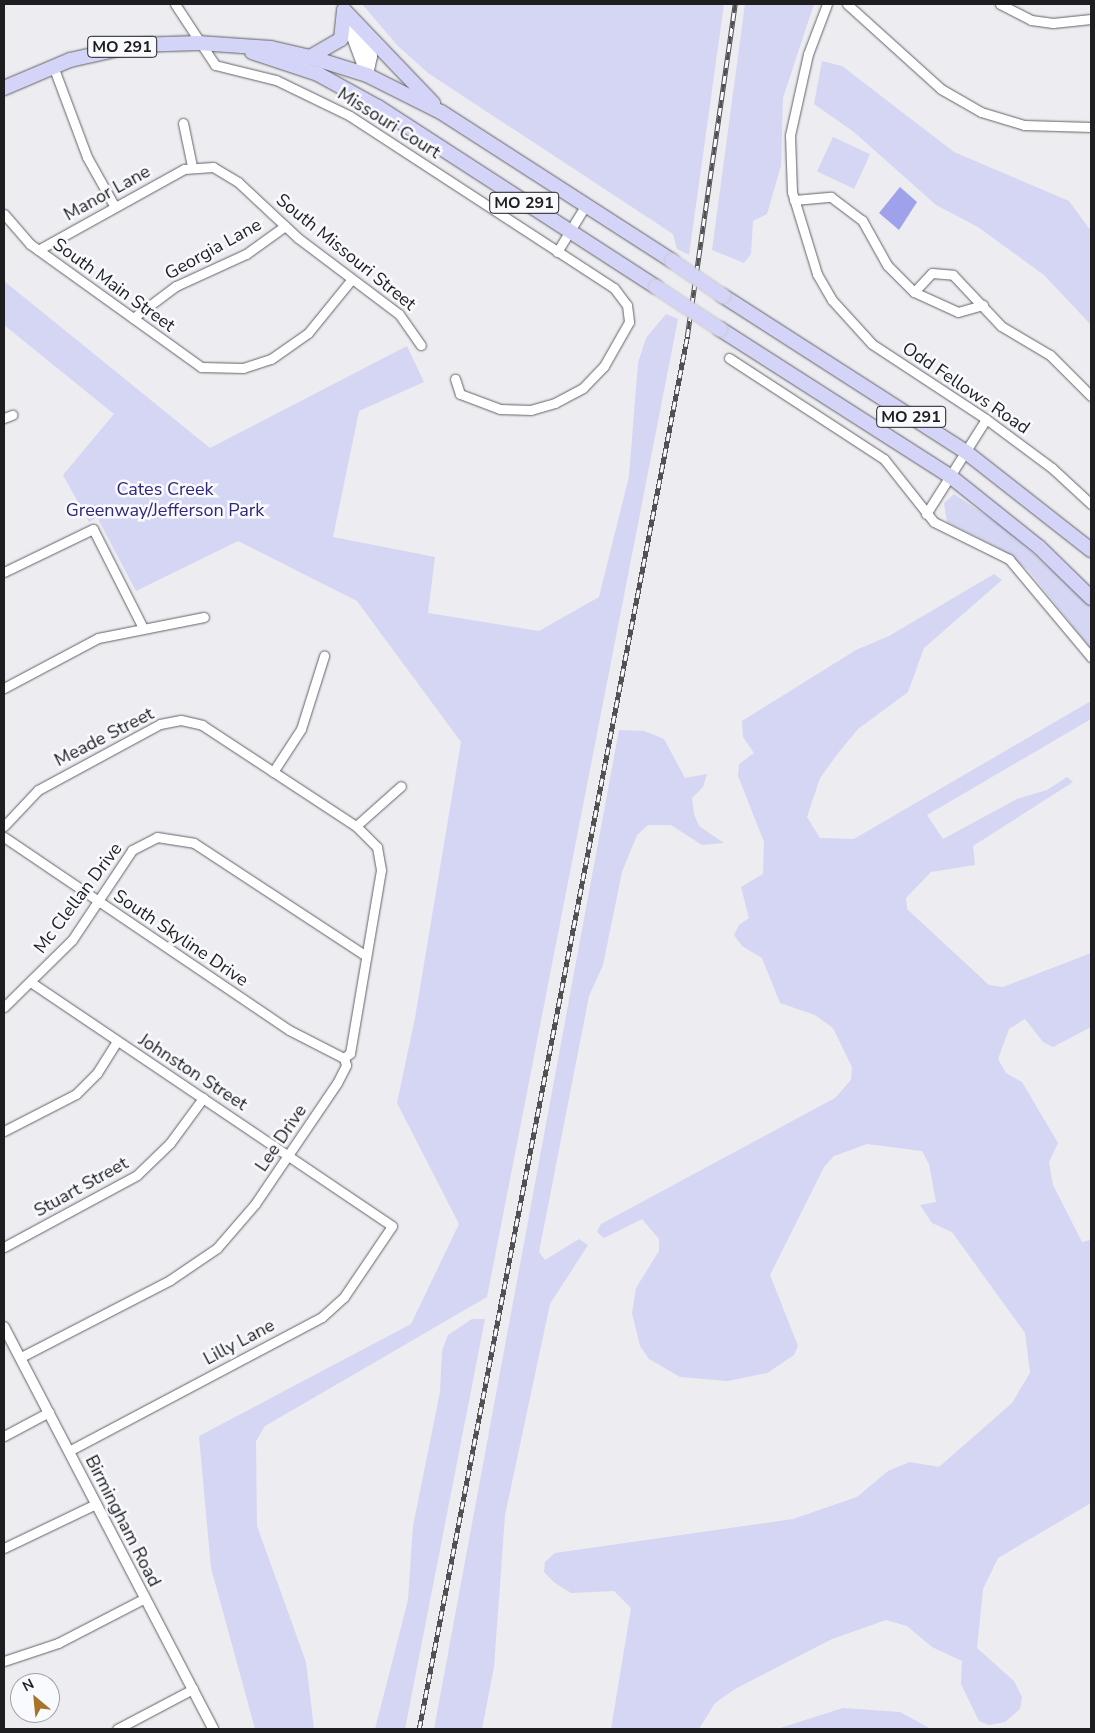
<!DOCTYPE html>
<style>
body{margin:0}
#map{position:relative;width:1095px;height:1733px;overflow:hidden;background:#ececf1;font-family:"Nunito Sans",sans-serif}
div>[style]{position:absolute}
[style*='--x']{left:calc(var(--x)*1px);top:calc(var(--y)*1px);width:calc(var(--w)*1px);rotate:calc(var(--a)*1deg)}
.green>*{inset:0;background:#d4d6f3;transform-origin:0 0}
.water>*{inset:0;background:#9fa1ea}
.roads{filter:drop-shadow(0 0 1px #626366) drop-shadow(0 0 1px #626366)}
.minor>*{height:9px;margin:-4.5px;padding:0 4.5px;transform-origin:4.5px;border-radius:4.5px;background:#fff}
.tertiary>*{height:10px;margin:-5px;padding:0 5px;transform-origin:5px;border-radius:5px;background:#fff}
.secondary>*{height:12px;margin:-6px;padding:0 6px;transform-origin:6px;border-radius:6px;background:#fff}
.trunk>*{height:14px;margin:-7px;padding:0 7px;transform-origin:7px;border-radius:7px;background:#d3d4f8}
.rail>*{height:4.5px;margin-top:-2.25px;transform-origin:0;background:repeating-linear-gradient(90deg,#f9fafe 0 8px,#515154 0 16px);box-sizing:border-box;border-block:1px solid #515154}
.bridges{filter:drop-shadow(0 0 1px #c9c9c9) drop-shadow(0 0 1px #c9c9c9)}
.trunk-bridge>*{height:14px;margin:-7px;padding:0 7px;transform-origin:7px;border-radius:7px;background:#d3d4f8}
span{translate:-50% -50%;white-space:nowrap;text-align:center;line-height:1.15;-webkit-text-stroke:5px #f9fafe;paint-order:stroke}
.shield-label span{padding:1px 4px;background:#f9fafe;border:1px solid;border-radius:4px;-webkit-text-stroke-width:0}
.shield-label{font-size:16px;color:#1e1e20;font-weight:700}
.street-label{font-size:18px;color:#1e1e20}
.park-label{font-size:18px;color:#312679}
.frame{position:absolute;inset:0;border:5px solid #1e1e20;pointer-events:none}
.north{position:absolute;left:10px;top:1673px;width:50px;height:50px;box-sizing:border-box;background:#f9fafe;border:1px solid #a1a2a5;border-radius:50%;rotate:332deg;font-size:14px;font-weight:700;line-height:20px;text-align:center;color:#1e1e20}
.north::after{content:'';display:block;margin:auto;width:18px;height:22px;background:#a6742b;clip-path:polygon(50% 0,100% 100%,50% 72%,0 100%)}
</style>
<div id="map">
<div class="green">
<div style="clip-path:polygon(362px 4px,724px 4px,689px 255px,677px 249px,673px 234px,428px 73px,398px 46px)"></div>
<div style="clip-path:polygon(745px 4px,814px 4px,783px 98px,781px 166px,767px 214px,753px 221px,751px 254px,744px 263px,712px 250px)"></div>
<div style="clip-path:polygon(822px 61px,842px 66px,954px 152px,1069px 201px,1091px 231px,1091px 325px,1044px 275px,978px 227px,936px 205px,854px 132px,814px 104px)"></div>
<div style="left:833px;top:137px;width:41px;height:38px;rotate:25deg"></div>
<div style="clip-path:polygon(4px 281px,210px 448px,407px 346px,424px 382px,359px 411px,333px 537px,435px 557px,428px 613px,539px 631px,599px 597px,629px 476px,638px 363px,646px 338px,666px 314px,678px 319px,487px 1297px,265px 1426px,256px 1441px,257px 1526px,306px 1662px,314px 1729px,255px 1729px,211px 1568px,199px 1436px,411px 1324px,459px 1224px,397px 1103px,415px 1018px,461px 742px,357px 601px,238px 541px,136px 591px,97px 517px,89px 522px,63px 475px,114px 414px,4px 325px)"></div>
<div style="clip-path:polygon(954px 494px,1006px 529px,1091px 606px,1091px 649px,1029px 571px,1003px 550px,947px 522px,944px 503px)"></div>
<div style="clip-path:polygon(994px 574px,1002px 580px,924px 648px,908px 692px,858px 729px,839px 752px,820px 778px,807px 817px,820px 838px,854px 839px,1091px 701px,1091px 719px,927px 815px,943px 839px,1017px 799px,1047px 790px,1067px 777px,1073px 782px,973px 846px,975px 865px,931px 872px,906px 898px,907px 909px,989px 985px,1003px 987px,1091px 953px,1091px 1027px,1053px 1047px,1043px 1042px,1025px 1019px,1009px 1029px,998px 1059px,1006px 1073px,1022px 1082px,1058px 1143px,1049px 1162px,1053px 1185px,1082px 1242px,1091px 1240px,1091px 1503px,998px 1558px,983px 1589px,977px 1648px,1014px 1681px,1022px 1697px,1020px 1709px,1005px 1722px,989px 1725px,979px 1721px,961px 1684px,962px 1661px,932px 1647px,907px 1626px,886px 1620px,832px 1639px,735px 1689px,715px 1703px,699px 1729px,611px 1729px,631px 1608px,614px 1591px,571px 1593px,555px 1583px,544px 1572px,545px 1562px,555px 1553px,793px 1519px,857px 1497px,888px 1471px,910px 1462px,939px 1467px,1012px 1403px,1030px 1373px,1025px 1333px,952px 1232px,932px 1223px,920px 1205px,936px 1202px,929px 1164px,922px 1151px,867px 1144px,834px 1156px,824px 1167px,770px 1275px,798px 1346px,794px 1355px,767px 1373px,728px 1381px,680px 1377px,649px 1359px,640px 1346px,632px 1313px,636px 1288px,659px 1251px,659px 1239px,642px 1219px,604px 1238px,597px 1232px,601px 1224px,835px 1098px,851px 1080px,852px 1067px,833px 1028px,815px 1015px,780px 1003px,762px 958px,742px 946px,734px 935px,739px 925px,749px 918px,741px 887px,763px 874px,764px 842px,738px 776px,739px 764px,754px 753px,743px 737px,742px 721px,856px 650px,889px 636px)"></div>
<div style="clip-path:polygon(619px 730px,644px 731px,664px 739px,685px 778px,707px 774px,703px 787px,692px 798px,694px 814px,699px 826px,724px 843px,702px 845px,671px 825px,648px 825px,637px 835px,622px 872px,603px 965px,589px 996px,539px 1252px,545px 1260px,579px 1239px,588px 1245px,550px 1304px,505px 1515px,494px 1667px,482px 1729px,434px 1729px)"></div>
<div style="clip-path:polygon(472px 1319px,485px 1319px,405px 1729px,375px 1729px,408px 1600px,413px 1526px,440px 1392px,442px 1351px,448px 1335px)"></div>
<div style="clip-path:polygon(843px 1708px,900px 1712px,931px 1729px,777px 1729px)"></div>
</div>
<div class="water">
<div style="clip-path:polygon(900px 187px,917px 202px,899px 230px,879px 213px)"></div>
</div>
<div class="roads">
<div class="minor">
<div style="--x:175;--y:4;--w:73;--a:56.7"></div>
<div style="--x:215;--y:65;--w:63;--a:13.8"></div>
<div style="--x:276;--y:80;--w:82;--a:25.9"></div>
<div style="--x:350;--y:116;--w:315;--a:33.1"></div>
<div style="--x:614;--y:288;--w:21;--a:53"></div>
<div style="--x:627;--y:305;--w:17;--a:83"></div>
<div style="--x:629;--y:322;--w:51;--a:119.6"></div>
<div style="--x:604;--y:366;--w:30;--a:134"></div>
<div style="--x:583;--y:388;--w:32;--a:152"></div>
<div style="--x:555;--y:403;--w:25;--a:164"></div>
<div style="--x:531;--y:410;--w:31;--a:-178"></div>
<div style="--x:500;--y:409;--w:43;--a:-159.4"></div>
<div style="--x:460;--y:394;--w:16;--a:-108"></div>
<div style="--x:827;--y:4;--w:53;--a:110.8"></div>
<div style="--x:808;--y:54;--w:83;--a:102.5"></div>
<div style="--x:790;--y:135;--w:57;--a:88"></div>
<div style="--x:792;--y:192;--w:86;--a:73"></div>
<div style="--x:817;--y:274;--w:30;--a:60"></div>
<div style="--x:832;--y:300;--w:59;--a:47.7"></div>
<div style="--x:872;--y:344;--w:136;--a:33.3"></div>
<div style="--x:986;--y:419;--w:82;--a:36.6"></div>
<div style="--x:1052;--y:468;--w:53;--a:42.7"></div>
<div style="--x:847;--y:4;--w:127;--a:42.1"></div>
<div style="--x:941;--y:89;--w:46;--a:29.9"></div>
<div style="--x:981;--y:112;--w:45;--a:16.8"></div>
<div style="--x:1024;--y:125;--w:67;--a:1.7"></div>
<div style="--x:1000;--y:4;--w:35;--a:27"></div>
<div style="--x:1031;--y:20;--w:22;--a:8"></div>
<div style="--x:1053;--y:23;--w:38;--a:-6"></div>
<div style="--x:53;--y:66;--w:97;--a:69.5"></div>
<div style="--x:87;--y:157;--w:57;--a:60.8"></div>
<div style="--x:183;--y:123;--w:44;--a:78.2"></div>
<div style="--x:794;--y:200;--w:37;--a:-5"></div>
<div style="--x:831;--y:197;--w:39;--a:37"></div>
<div style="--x:862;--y:220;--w:51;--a:60.9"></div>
<div style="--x:887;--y:265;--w:38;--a:45"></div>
<div style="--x:914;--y:292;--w:48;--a:24.4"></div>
<div style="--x:958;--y:312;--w:26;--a:-16"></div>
<div style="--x:4;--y:214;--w:40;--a:49"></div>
<div style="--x:30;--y:244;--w:211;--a:35.7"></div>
<div style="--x:201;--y:367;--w:42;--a:1.4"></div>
<div style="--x:243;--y:368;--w:29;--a:-18"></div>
<div style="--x:271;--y:359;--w:45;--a:-35.1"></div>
<div style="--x:308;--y:333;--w:68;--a:-50.9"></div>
<div style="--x:38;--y:250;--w:167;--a:-29"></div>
<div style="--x:184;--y:169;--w:29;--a:-4"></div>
<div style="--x:213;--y:167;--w:29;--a:31"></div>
<div style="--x:238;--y:182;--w:82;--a:43"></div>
<div style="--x:298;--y:238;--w:126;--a:37"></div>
<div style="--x:399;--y:314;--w:38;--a:55"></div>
<div style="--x:557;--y:252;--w:52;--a:-58.5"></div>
<div style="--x:914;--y:292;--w:26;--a:-47"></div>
<div style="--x:932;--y:273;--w:21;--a:5"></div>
<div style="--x:953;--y:275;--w:70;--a:46.7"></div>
<div style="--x:1001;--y:326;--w:57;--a:30.6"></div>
<div style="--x:1050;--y:355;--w:58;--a:45"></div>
<div style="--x:133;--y:318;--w:54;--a:-36.7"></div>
<div style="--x:176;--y:286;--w:77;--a:-24.6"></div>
<div style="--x:246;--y:254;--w:48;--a:-35.7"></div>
<div style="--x:729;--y:358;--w:185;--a:33.1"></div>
<div style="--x:884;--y:459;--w:80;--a:51.6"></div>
<div style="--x:934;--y:522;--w:84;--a:26.3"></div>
<div style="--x:1009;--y:559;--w:128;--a:50.1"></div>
<div style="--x:4;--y:418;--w:9;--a:-21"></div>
<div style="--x:926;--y:514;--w:112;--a:-57.7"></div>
<div style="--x:4;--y:572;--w:99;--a:-25.8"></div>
<div style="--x:93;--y:529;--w:109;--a:63.2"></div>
<div style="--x:4;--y:688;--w:106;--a:-28"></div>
<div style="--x:98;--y:638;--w:108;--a:-11.2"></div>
<div style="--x:273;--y:772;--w:51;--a:-56.9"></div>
<div style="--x:301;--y:729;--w:77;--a:-72.5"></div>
<div style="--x:4;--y:826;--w:50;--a:-46.6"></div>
<div style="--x:38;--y:790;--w:139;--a:-28.4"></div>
<div style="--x:160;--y:724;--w:21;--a:-11"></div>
<div style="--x:181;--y:720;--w:22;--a:13"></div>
<div style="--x:202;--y:725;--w:184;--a:33.3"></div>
<div style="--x:356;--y:826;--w:30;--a:45"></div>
<div style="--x:377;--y:847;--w:23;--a:80"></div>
<div style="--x:381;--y:870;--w:186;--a:99.6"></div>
<div style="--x:350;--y:1053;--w:8;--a:140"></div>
<div style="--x:356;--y:826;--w:60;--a:-41.6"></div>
<div style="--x:4;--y:837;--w:344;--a:34.1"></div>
<div style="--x:289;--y:1030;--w:62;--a:27"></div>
<div style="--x:32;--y:983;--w:434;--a:34"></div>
<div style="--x:392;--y:1226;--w:86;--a:124.1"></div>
<div style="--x:344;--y:1297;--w:30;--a:138"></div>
<div style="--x:322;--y:1317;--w:286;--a:152.1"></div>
<div style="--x:4;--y:1007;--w:95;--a:-44.6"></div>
<div style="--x:72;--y:940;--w:108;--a:-56.3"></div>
<div style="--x:132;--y:850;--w:28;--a:-27"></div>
<div style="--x:157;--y:837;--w:37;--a:9"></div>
<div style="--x:194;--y:843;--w:206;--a:33.3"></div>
<div style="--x:4;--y:1131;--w:81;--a:-27.2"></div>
<div style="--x:76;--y:1094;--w:30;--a:-45"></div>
<div style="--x:97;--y:1073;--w:38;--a:-58"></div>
<div style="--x:4;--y:1247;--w:151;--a:-28.4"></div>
<div style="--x:137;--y:1175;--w:46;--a:-44.1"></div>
<div style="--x:170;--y:1143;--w:56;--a:-53.7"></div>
<div style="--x:21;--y:1357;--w:168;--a:-27.3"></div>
<div style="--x:170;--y:1280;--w:57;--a:-34.2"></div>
<div style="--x:217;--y:1248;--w:58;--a:-49.2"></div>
<div style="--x:255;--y:1204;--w:146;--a:-55.9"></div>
<div style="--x:337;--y:1083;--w:20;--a:-63"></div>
<div style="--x:346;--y:1065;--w:7;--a:-106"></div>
<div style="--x:4;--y:1436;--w:51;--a:-28.1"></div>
<div style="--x:4;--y:1548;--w:102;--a:-25.6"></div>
<div style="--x:4;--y:1661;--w:57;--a:-18.4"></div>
<div style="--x:58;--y:1643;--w:98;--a:-27.3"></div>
<div style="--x:117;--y:1729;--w:86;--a:-27.8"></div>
</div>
<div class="tertiary">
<div style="--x:4;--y:1327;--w:453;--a:62.5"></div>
</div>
<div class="secondary">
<div style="--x:348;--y:23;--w:55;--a:69.9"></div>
<div style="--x:356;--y:28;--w:32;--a:62"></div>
<div style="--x:371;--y:56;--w:19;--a:102"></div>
</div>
<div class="trunk">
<div style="--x:344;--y:10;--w:129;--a:46.3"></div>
<div style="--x:252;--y:52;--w:70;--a:18.4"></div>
<div style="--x:318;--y:74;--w:68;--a:28.8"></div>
<div style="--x:378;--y:107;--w:331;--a:32.9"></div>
<div style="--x:310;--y:57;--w:36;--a:-30"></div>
<div style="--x:341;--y:39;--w:29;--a:-84"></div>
<div style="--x:4;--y:88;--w:72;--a:-23"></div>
<div style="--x:70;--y:60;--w:69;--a:-12.6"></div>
<div style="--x:137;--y:45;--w:61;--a:-1.9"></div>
<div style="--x:198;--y:43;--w:73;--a:3.9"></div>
<div style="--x:271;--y:48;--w:40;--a:13"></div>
<div style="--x:310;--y:57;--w:60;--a:17.5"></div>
<div style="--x:367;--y:75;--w:83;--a:26.6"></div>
<div style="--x:441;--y:112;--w:275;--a:32.8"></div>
<div style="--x:723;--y:296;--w:289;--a:32.7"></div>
<div style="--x:966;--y:452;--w:159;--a:38.1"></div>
<div style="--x:720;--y:329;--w:273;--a:32.6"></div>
<div style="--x:950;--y:476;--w:114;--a:38.6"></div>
<div style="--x:1039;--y:547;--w:73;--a:44.4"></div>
</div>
</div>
<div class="rail">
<div style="--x:419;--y:1729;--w:1418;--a:-79.1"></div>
<div style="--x:687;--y:337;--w:336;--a:-81.8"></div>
</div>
<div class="bridges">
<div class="trunk-bridge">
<div style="--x:672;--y:261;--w:62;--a:34.5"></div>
<div style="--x:656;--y:287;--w:77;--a:33.3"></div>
</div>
</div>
<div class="shield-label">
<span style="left:122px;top:47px">MO 291</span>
<span style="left:524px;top:203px">MO 291</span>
<span style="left:911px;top:417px">MO 291</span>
</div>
<div class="street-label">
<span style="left:389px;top:123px;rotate:32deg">Missouri Court</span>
<span style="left:107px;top:193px;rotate:-29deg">Manor Lane</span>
<span style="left:213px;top:249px;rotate:-29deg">Georgia Lane</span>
<span style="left:346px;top:252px;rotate:39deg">South Missouri Street</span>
<span style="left:114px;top:285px;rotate:36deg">South Main Street</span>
<span style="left:966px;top:388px;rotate:34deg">Odd Fellows Road</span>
<span style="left:104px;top:737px;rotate:-27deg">Meade Street</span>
<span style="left:78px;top:898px;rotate:-53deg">Mc Clellan Drive</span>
<span style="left:181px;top:938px;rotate:34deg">South Skyline Drive</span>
<span style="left:193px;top:1072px;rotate:33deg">Johnston Street</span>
<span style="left:281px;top:1138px;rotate:-56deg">Lee Drive</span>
<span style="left:81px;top:1187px;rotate:-29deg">Stuart Street</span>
<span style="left:239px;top:1342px;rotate:-28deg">Lilly Lane</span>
<span style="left:123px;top:1521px;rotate:63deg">Birmingham Road</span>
</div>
<div class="park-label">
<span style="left:165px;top:500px">Cates Creek<br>Greenway/Jefferson Park</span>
</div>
<div class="frame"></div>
<div class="north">N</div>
</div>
